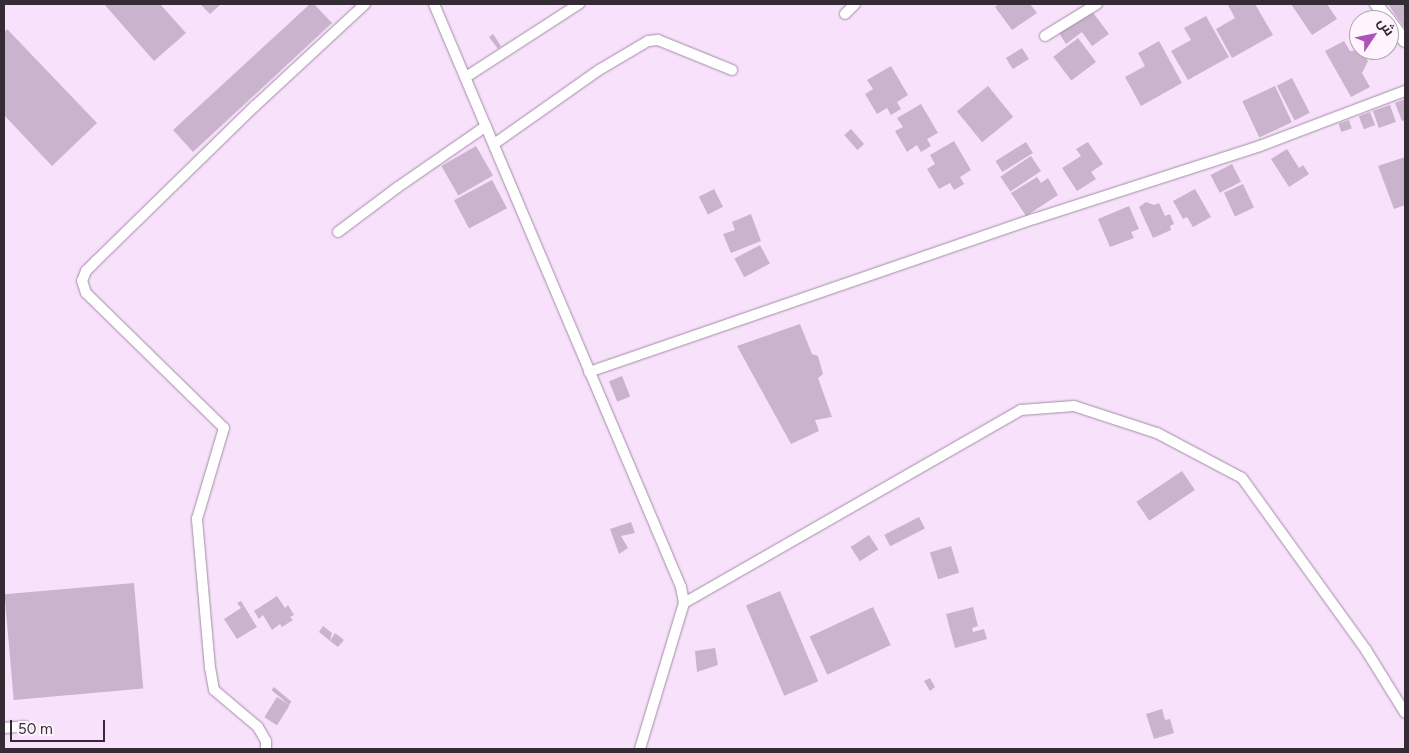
<!DOCTYPE html>
<meta charset="utf-8">
<style>
body{margin:0}
#map{position:relative;width:1409px;height:753px;overflow:hidden;background:#f8e1fb;font-family:Figtree,Cairo,sans-serif}
div>[style]{position:absolute}
[style*='--x']{left:calc(var(--x)*1px);top:calc(var(--y)*1px);width:calc(var(--w)*1px);rotate:calc(var(--a)*1deg)}
.building>*{inset:0;background:#cab4cd;transform-origin:0 0}
.roads{filter:drop-shadow(0 0 1px #a28da5) drop-shadow(0 0 1px #a28da5)}
.minor>*{height:10px;margin:-5px;padding:0 5px;transform-origin:5px;border-radius:5px;background:#fff}
.tertiary>*{height:12px;margin:-6px;padding:0 6px;transform-origin:6px;border-radius:6px;background:#fff}
span{translate:-50% -50%;white-space:nowrap;text-align:center;line-height:1.15;-webkit-text-stroke:5px #fdf4fe;paint-order:stroke}
.frame{position:absolute;inset:0;border:5px solid #342b35;pointer-events:none}
.north{position:absolute;left:1349px;top:10px;width:50px;height:50px;box-sizing:border-box;background:#fdf4fe;border:1px solid #ada4ae;border-radius:50%;rotate:56deg;font-size:14px;font-weight:700;line-height:20px;text-align:center;color:#342b35}
.north::after{content:'';display:block;margin:auto;width:18px;height:22px;background:#ad51bb;clip-path:polygon(50% 0,100% 100%,50% 72%,0 100%)}
.scale{position:absolute;left:10px;top:720px;width:95px;height:22px;box-sizing:border-box;border:2px solid #342b35;border-top:0;padding-left:6px;font-size:15px;line-height:18px;white-space:nowrap;color:#342b35;-webkit-text-stroke:4px #fdf4fe;paint-order:stroke}
</style>
<div id="map">
<div class="building">
<div style="clip-path:polygon(104px 4px,160px 4px,186px 33px,154px 61px)"></div>
<div style="clip-path:polygon(200px 4px,221px 4px,210px 14px)"></div>
<div style="clip-path:polygon(310px 4px,314px 4px,332px 23px,193px 152px,173px 130px)"></div>
<div style="clip-path:polygon(999px 4px,1030px 4px,1037px 13px,1012px 30px,995px 7px)"></div>
<div style="clip-path:polygon(1230px 4px,1255px 4px,1273px 35px,1232px 58px,1216px 29px,1235px 18px,1228px 5px)"></div>
<div style="clip-path:polygon(1291px 4px,1327px 4px,1337px 19px,1312px 35px)"></div>
<div style="clip-path:polygon(1388px 4px,1405px 4px,1405px 29px)"></div>
<div style="clip-path:polygon(1091px 10px,1109px 34px,1092px 46px,1082px 32px,1066px 44px,1059px 33px)"></div>
<div style="clip-path:polygon(1206px 16px,1229px 57px,1188px 80px,1171px 51px,1191px 40px,1184px 28px)"></div>
<div style="clip-path:polygon(7px 29px,97px 123px,52px 166px,4px 115px,4px 33px)"></div>
<div style="clip-path:polygon(493px 34px,501px 46px,498px 49px,489px 37px)"></div>
<div style="left:1078px;top:38px;width:30px;height:31px;rotate:53deg"></div>
<div style="clip-path:polygon(1159px 41px,1182px 83px,1141px 106px,1125px 77px,1145px 66px,1138px 53px)"></div>
<div style="clip-path:polygon(1344px 41px,1350px 51px,1358px 50px,1363px 53px,1368px 61px,1362px 73px,1370px 87px,1351px 97px,1325px 51px)"></div>
<div style="left:1022px;top:48px;width:13px;height:19px;rotate:58deg"></div>
<div style="clip-path:polygon(891px 66px,908px 95px,897px 102px,901px 109px,891px 115px,887px 108px,877px 114px,865px 94px,873px 89px,867px 80px)"></div>
<div style="left:1292px;top:78px;width:39px;height:17px;rotate:63deg"></div>
<div style="left:988px;top:86px;width:40px;height:40px;rotate:51deg"></div>
<div style="left:1275px;top:86px;width:40px;height:36px;rotate:65deg"></div>
<div style="clip-path:polygon(1405px 99px,1405px 120px,1402px 121px,1395px 103px)"></div>
<div style="clip-path:polygon(921px 104px,938px 133px,927px 139px,931px 146px,921px 152px,917px 145px,907px 152px,895px 131px,903px 127px,897px 118px)"></div>
<div style="left:1390px;top:105px;width:18px;height:18px;rotate:71deg"></div>
<div style="left:1370px;top:112px;width:14px;height:12px;rotate:69deg"></div>
<div style="left:1349px;top:120px;width:9px;height:11px;rotate:72deg"></div>
<div style="left:851px;top:129px;width:20px;height:9px;rotate:49deg"></div>
<div style="clip-path:polygon(954px 141px,971px 170px,960px 177px,964px 184px,954px 190px,950px 183px,939px 189px,927px 169px,935px 164px,930px 155px)"></div>
<div style="left:1026px;top:142px;width:13px;height:36px;rotate:58deg"></div>
<div style="clip-path:polygon(1088px 142px,1103px 164px,1091px 172px,1096px 179px,1077px 191px,1062px 168px,1081px 156px,1076px 149px)"></div>
<div style="left:476px;top:146px;width:34px;height:40px;rotate:60deg"></div>
<div style="clip-path:polygon(1287px 149px,1299px 168px,1303px 165px,1309px 174px,1289px 187px,1271px 159px)"></div>
<div style="left:1031px;top:156px;width:18px;height:37px;rotate:56deg"></div>
<div style="clip-path:polygon(1405px 157px,1405px 205px,1394px 209px,1378px 166px)"></div>
<div style="left:1232px;top:164px;width:20px;height:24px;rotate:63deg"></div>
<div style="clip-path:polygon(1037px 177px,1041px 183px,1048px 178px,1058px 195px,1026px 216px,1011px 193px)"></div>
<div style="left:492px;top:180px;width:32px;height:43px;rotate:62deg"></div>
<div style="left:1243px;top:184px;width:26px;height:21px;rotate:65deg"></div>
<div style="left:714px;top:189px;width:20px;height:17px;rotate:63deg"></div>
<div style="clip-path:polygon(1195px 189px,1211px 217px,1193px 227px,1187px 217px,1183px 219px,1173px 201px)"></div>
<div style="clip-path:polygon(1146px 202px,1154px 205px,1159px 203px,1165px 216px,1170px 214px,1174px 224px,1170px 226px,1171px 230px,1153px 238px,1139px 207px)"></div>
<div style="clip-path:polygon(1129px 206px,1139px 229px,1131px 232px,1134px 238px,1110px 247px,1098px 219px)"></div>
<div style="clip-path:polygon(751px 214px,761px 241px,731px 253px,723px 234px,735px 230px,732px 222px)"></div>
<div style="left:760px;top:245px;width:21px;height:29px;rotate:62deg"></div>
<div style="clip-path:polygon(800px 324px,812px 354px,818px 356px,823px 374px,818px 378px,832px 417px,815px 420px,819px 431px,791px 444px,737px 346px)"></div>
<div style="left:622px;top:376px;width:22px;height:14px;rotate:68deg"></div>
<div style="left:1182px;top:471px;width:23px;height:55px;rotate:56deg"></div>
<div style="left:919px;top:517px;width:13px;height:39px;rotate:63deg"></div>
<div style="clip-path:polygon(631px 522px,635px 533px,621px 536px,628px 548px,619px 554px,610px 529px)"></div>
<div style="left:869px;top:535px;width:17px;height:22px;rotate:57deg"></div>
<div style="left:951px;top:546px;width:28px;height:22px;rotate:73deg"></div>
<div style="left:134px;top:583px;width:106px;height:130px;rotate:85deg"></div>
<div style="left:780px;top:591px;width:98px;height:37px;rotate:67deg"></div>
<div style="clip-path:polygon(277px 596px,285px 608px,288px 605px,294px 615px,290px 617px,293px 620px,282px 627px,280px 624px,272px 630px,263px 615px,259px 619px,254px 611px)"></div>
<div style="clip-path:polygon(241px 601px,257px 627px,237px 639px,224px 619px,241px 608px,237px 603px)"></div>
<div style="left:873px;top:607px;width:42px;height:70px;rotate:65deg"></div>
<div style="clip-path:polygon(973px 607px,978px 626px,972px 628px,973px 632px,984px 629px,987px 639px,955px 648px,946px 614px)"></div>
<div style="clip-path:polygon(323px 626px,332px 633px,330px 641px,319px 632px)"></div>
<div style="clip-path:polygon(335px 633px,344px 640px,338px 647px,330px 641px)"></div>
<div style="clip-path:polygon(715px 648px,718px 665px,697px 672px,695px 651px)"></div>
<div style="clip-path:polygon(930px 678px,935px 687px,930px 691px,924px 681px)"></div>
<div style="left:274px;top:687px;width:23px;height:4px;rotate:40deg"></div>
<div style="left:277px;top:697px;width:15px;height:24px;rotate:32deg"></div>
<div style="clip-path:polygon(1162px 709px,1165px 720px,1170px 719px,1174px 733px,1154px 739px,1146px 714px)"></div>
</div>
<div class="roads">
<div class="minor">
<div style="--x:434;--y:4;--w:633;--a:67.04"></div>
<div style="--x:681;--y:587;--w:16;--a:79"></div>
<div style="--x:684;--y:603;--w:152;--a:106.8"></div>
<div style="--x:845;--y:14;--w:14;--a:-45"></div>
<div style="--x:1045;--y:36;--w:61;--a:-31.6"></div>
<div style="--x:466;--y:77;--w:135;--a:-32.9"></div>
<div style="--x:494;--y:144;--w:128;--a:-35.2"></div>
<div style="--x:599;--y:70;--w:57;--a:-30.6"></div>
<div style="--x:648;--y:41;--w:10;--a:-6"></div>
<div style="--x:658;--y:40;--w:80;--a:22.1"></div>
<div style="--x:338;--y:232;--w:75;--a:-36.9"></div>
<div style="--x:398;--y:187;--w:107;--a:-34.7"></div>
<div style="--x:589;--y:372;--w:471;--a:-19"></div>
<div style="--x:1034;--y:219;--w:237;--a:-17.9"></div>
<div style="--x:1260;--y:146;--w:155;--a:-20.8"></div>
<div style="--x:684;--y:603;--w:388;--a:-29.8"></div>
<div style="--x:1021;--y:410;--w:53;--a:-4.3"></div>
<div style="--x:1074;--y:406;--w:87;--a:18"></div>
<div style="--x:1157;--y:433;--w:96;--a:27.9"></div>
<div style="--x:1242;--y:478;--w:212;--a:54.2"></div>
<div style="--x:1366;--y:650;--w:74;--a:58.2"></div>
<div style="--x:4;--y:728;--w:21;--a:-5"></div>
<div style="--x:266;--y:749;--w:8;--a:-90"></div>
<div style="--x:266;--y:741;--w:16;--a:-120"></div>
<div style="--x:258;--y:727;--w:57;--a:-139.9"></div>
<div style="--x:214;--y:690;--w:22;--a:-100"></div>
<div style="--x:210;--y:668;--w:150;--a:-95"></div>
<div style="--x:197;--y:519;--w:95;--a:-73.5"></div>
<div style="--x:224;--y:428;--w:193;--a:-135.6"></div>
<div style="--x:86;--y:293;--w:13;--a:-108"></div>
<div style="--x:82;--y:281;--w:11;--a:-68"></div>
<div style="--x:86;--y:271;--w:14;--a:-45"></div>
<div style="--x:96;--y:261;--w:222;--a:-44.3"></div>
<div style="--x:255;--y:106;--w:150;--a:-42.8"></div>
</div>
<div class="tertiary">
<div style="--x:1376;--y:4;--w:21;--a:51"></div>
<div style="--x:1389;--y:20;--w:26;--a:53"></div>
</div>
</div>
<div class="frame"></div>
<div class="north">ش</div>
<div class="scale">50 m</div>
</div>
